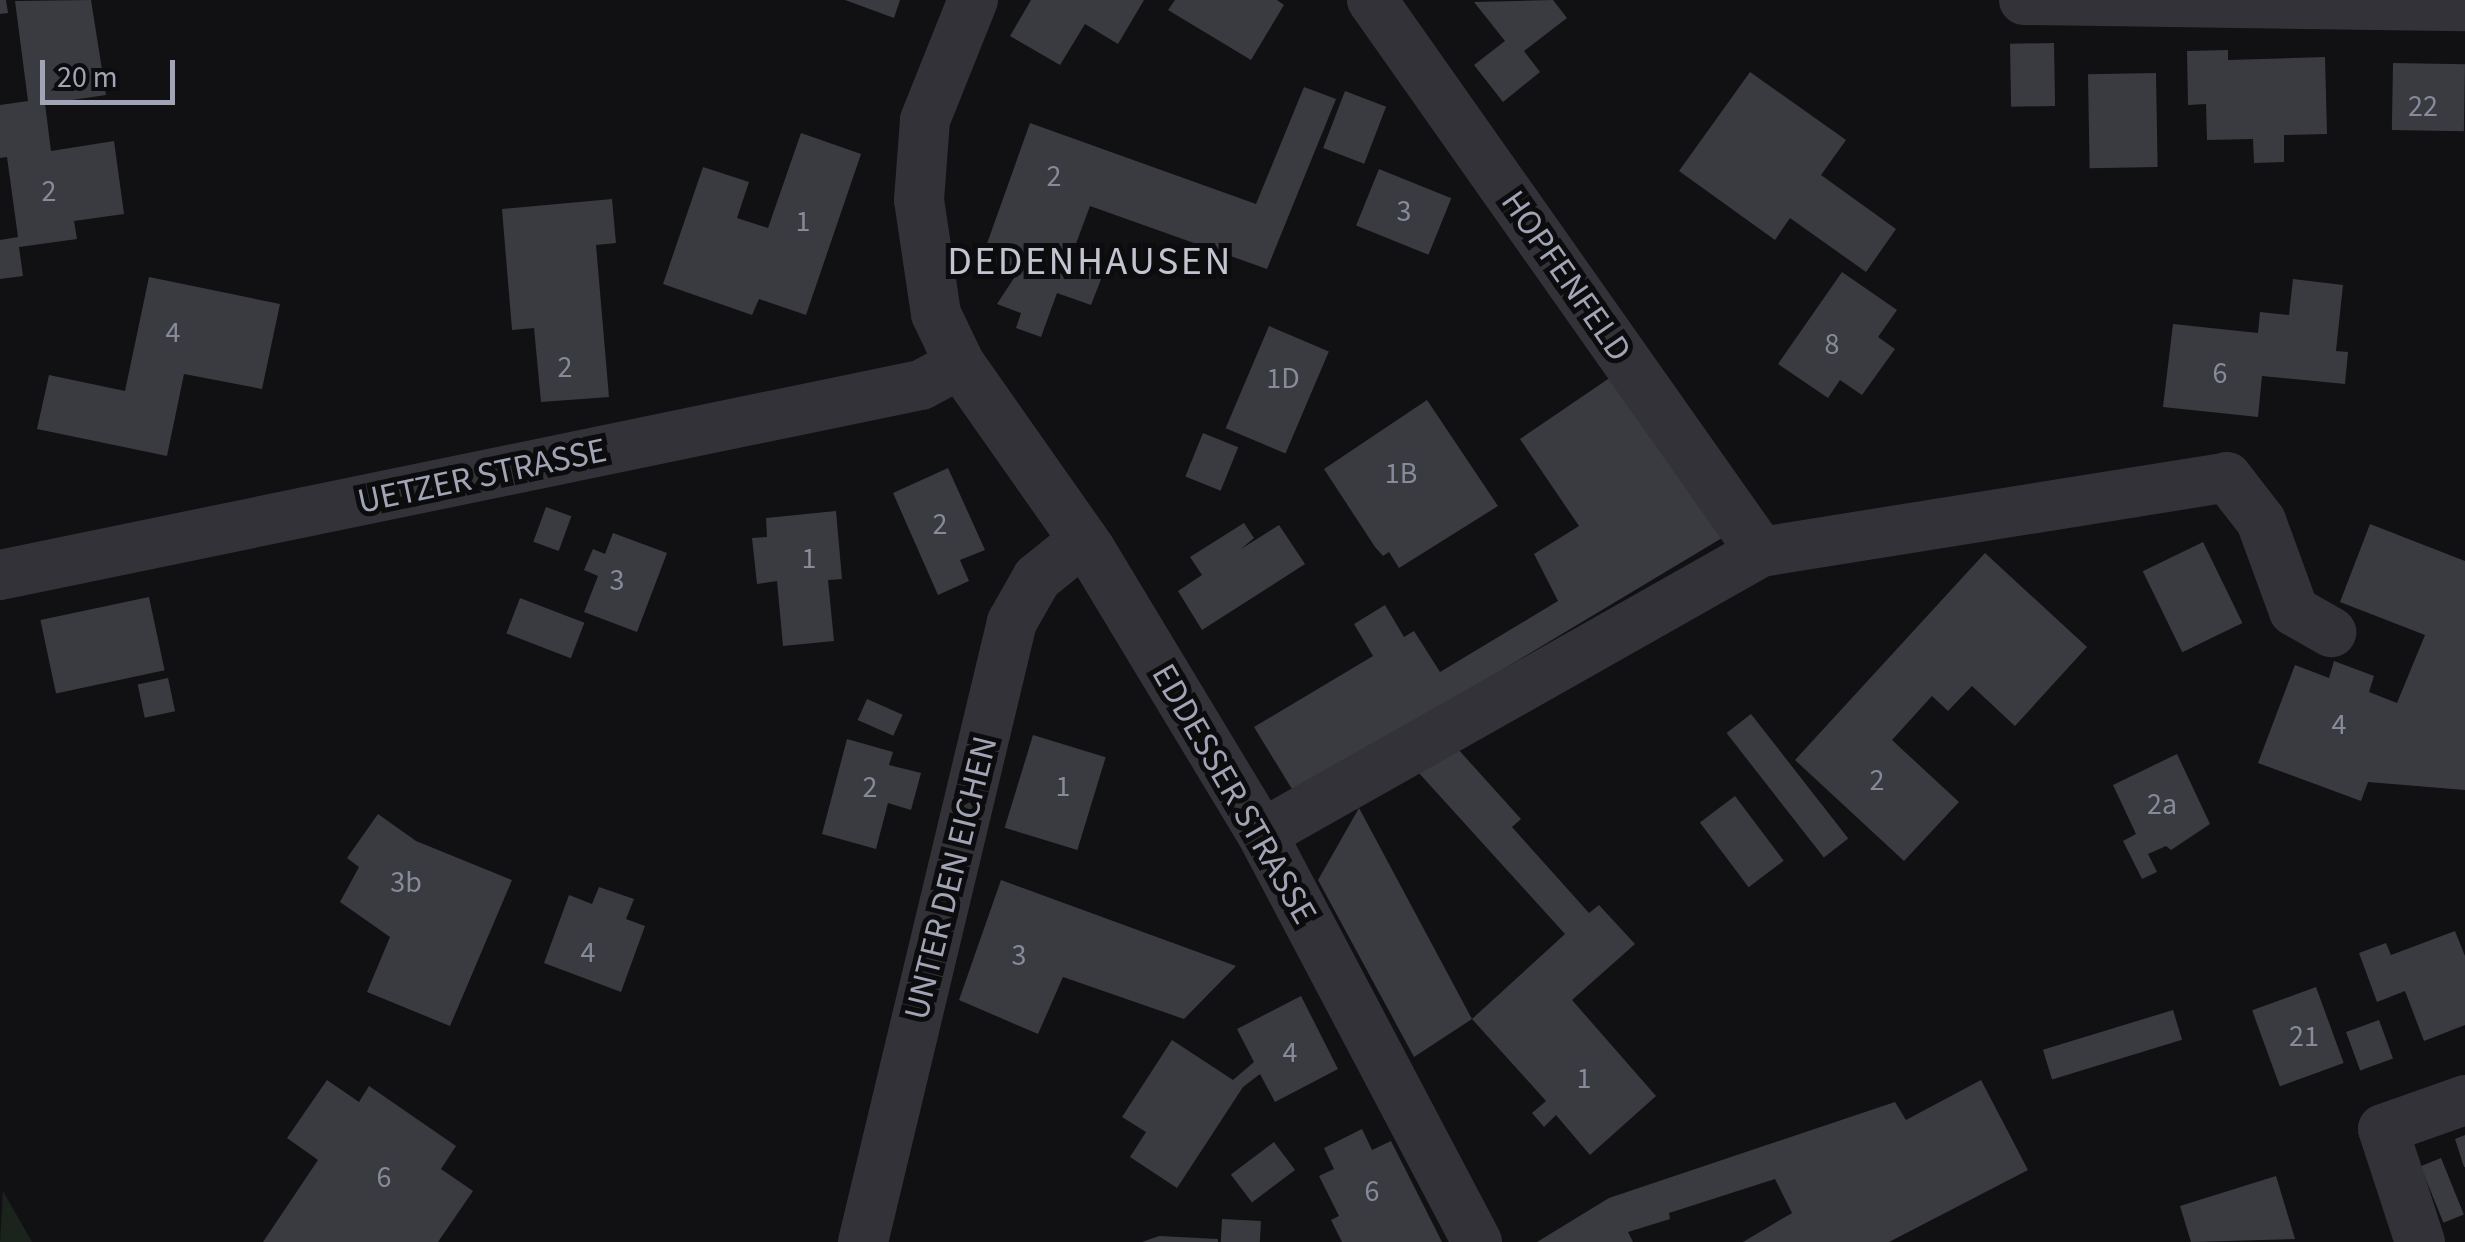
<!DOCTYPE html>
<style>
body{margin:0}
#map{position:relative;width:2465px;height:1242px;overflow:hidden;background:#111113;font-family:"Source Sans 3",sans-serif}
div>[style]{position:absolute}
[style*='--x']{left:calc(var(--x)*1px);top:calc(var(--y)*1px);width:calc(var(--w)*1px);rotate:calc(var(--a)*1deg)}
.green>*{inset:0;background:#1b231d}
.building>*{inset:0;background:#3a3b41;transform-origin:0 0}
.minor>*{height:50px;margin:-25px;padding:0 25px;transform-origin:25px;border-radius:25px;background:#323238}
span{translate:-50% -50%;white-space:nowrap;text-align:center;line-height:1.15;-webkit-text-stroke:10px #0c0c0e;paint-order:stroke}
.number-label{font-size:30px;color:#878a98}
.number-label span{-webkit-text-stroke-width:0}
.street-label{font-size:35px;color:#a1a4b5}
.quarter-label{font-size:40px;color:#c2c4d0;letter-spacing:2.5px}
.scale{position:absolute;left:40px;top:60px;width:135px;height:45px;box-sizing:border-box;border:5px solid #a1a4b5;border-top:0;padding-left:12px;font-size:30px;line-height:35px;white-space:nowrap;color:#a1a4b5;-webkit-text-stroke:8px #0c0c0e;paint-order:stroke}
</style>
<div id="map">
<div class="green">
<div style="clip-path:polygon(3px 1191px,32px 1242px,0 1242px)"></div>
</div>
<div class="building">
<div style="clip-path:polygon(0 0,6px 0,8px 13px,0 14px)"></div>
<div style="clip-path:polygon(91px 0,106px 95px,45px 104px,51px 151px,114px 141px,124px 214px,74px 221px,77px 239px,19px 247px,23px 276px,0 279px,0 240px,18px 237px,7px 157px,0 158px,0 105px,28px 101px,15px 1px)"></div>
<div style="clip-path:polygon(845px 0,900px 0,894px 18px)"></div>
<div style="clip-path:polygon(1031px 0,1144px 0,1118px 44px,1085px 24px,1060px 65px,1010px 36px)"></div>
<div style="clip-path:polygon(1175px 0,1277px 0,1284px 5px,1251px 60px,1168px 10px)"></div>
<div style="clip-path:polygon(1553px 0,1567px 18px,1524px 51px,1540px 72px,1503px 102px,1474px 65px,1505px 41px,1474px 2px)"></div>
<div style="left:2054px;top:43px;width:63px;height:44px;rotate:89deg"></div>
<div style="clip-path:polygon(2228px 50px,2228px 60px,2325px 57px,2327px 134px,2284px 135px,2284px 162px,2254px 163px,2253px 139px,2207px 140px,2206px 104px,2188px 105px,2187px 51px)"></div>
<div style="left:2393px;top:63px;width:72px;height:67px;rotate:1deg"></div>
<div style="clip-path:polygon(1750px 72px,1846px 140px,1821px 175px,1896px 229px,1866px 272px,1790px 218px,1775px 240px,1679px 171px)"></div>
<div style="left:2156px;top:73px;width:94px;height:68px;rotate:89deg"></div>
<div style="clip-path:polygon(1304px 87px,1336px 99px,1267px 269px,1090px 206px,1071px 257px,1105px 269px,1091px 305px,1057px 293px,1041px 337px,1016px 328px,1021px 313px,997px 304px,1014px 278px,979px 266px,1030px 123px,1256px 204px)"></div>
<div style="left:1345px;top:91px;width:44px;height:61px;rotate:21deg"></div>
<div style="clip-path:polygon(801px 133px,861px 154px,806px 315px,759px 299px,752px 315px,663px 284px,703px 167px,749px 182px,737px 218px,768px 228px)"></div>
<div style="left:1379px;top:169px;width:78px;height:61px;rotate:22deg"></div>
<div style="clip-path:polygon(612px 199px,616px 243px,596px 245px,609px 397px,541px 402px,534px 328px,512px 330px,502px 209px)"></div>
<div style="clip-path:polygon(1842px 272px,1897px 310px,1878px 337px,1895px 349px,1862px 395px,1840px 380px,1828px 398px,1778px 364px)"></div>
<div style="clip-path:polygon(149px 277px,280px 304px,262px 389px,184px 374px,167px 456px,37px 429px,49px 375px,125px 391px)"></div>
<div style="clip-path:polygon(2293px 279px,2343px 285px,2336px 351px,2348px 352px,2345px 384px,2262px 376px,2258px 417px,2163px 407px,2173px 324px,2258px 333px,2260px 312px,2289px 315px)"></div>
<div style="left:1269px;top:326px;width:65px;height:111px;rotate:23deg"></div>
<div style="clip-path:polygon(1611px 377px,1722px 538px,1295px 794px,1254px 727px,1373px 656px,1354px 624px,1385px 605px,1404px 637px,1414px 631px,1440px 672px,1558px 601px,1534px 554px,1579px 526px,1520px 439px)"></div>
<div style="clip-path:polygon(1427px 400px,1498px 506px,1399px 568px,1389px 552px,1383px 556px,1375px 547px,1324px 469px)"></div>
<div style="left:1203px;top:433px;width:38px;height:47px;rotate:22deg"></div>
<div style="clip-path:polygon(948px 468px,985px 550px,960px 560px,969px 581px,938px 595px,893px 493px)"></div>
<div style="left:546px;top:507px;width:27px;height:37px;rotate:20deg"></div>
<div style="clip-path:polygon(836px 511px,842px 579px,828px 580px,834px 641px,783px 646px,777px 581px,757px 584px,752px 538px,767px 537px,766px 518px)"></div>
<div style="clip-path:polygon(1244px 523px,1254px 538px,1241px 549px,1279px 525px,1305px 564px,1202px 630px,1178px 591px,1202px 575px,1190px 557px)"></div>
<div style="clip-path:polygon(2370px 524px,2465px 561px,2465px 790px,2368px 782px,2361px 801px,2258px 763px,2295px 665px,2329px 678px,2334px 661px,2374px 676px,2369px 692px,2397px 703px,2425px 635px,2340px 602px)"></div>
<div style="clip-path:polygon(613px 533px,667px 553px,637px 632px,584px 612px,598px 576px,584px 570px,593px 549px,605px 554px)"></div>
<div style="left:2203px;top:542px;width:90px;height:67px;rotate:64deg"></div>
<div style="clip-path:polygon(1985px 553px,2087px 647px,2015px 726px,1972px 686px,1948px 711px,1932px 696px,1892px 740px,1959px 802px,1904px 861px,1795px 760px)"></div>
<div style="left:149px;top:597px;width:75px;height:111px;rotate:78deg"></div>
<div style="left:520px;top:598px;width:69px;height:38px;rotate:21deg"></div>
<div style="left:168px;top:678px;width:34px;height:31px;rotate:78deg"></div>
<div style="left:867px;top:699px;width:39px;height:23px;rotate:24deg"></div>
<div style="left:1751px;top:714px;width:158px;height:31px;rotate:52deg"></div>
<div style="left:1033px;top:735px;width:76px;height:97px;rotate:17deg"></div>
<div style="clip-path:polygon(847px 739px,893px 752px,889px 765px,921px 773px,911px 810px,888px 803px,876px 849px,822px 834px)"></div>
<div style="clip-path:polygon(1457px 748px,1521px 819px,1512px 827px,1589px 913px,1599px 905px,1635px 944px,1572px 1000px,1656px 1096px,1590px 1155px,1556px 1115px,1544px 1127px,1532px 1113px,1546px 1101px,1472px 1019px,1414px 1057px,1318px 880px,1359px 808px,1472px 1019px,1565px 934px,1418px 772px)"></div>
<div style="clip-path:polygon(2177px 754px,2210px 824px,2171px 850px,2166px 846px,2148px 854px,2157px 872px,2142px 879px,2123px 841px,2136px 834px,2113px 785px)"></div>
<div style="left:1735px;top:796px;width:81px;height:44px;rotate:53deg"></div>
<div style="clip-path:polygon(378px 814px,416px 841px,512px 880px,450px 1026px,367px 992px,390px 937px,340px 902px,359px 867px,347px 858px)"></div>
<div style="clip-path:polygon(1001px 880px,1236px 966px,1184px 1019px,1063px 977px,1038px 1034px,959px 1000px)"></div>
<div style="clip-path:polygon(599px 887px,634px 899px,626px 919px,645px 926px,621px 992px,544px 963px,569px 895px,592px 904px)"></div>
<div style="clip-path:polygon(2455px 931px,2465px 956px,2465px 1025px,2424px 1041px,2405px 991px,2377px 1002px,2359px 953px,2386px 943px,2391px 955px)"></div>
<div style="left:2316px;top:987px;width:81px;height:68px;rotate:70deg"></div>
<div style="clip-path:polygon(1301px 996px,1338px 1069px,1275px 1102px,1260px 1074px,1243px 1087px,1177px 1188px,1130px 1157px,1146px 1132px,1122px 1117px,1172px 1040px,1233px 1080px,1254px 1062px,1237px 1029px)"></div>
<div style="left:2173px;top:1010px;width:31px;height:136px;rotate:73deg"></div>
<div style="left:2379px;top:1020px;width:41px;height:35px;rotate:70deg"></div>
<div style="clip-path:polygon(327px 1080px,359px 1102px,369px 1086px,456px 1146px,441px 1169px,473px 1191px,438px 1242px,263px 1242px,318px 1160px,287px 1138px)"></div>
<div style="clip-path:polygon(1981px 1080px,2028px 1170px,1889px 1242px,1743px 1242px,1792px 1213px,1775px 1179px,1669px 1213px,1670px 1219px,1628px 1232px,1633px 1242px,1537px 1242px,1609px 1198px,1895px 1102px,1906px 1120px)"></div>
<div style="clip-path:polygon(1362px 1129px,1372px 1150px,1391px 1141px,1442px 1242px,1342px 1242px,1331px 1220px,1339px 1216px,1319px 1176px,1334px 1169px,1324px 1148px)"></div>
<div style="clip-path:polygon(2465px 1135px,2465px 1167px,2464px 1167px,2455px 1139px)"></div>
<div style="left:1274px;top:1142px;width:35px;height:54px;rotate:53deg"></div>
<div style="left:2441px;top:1158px;width:61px;height:22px;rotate:68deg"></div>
<div style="clip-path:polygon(2276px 1176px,2295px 1239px,2191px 1242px,2180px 1206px)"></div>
<div style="left:1222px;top:1219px;width:39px;height:23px;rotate:3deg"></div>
<div style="clip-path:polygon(1159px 1236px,1218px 1239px,1218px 1242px,1142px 1242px)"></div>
</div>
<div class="minor">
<div style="--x:973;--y:0;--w:129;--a:111.8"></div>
<div style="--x:925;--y:120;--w:80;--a:94.3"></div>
<div style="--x:919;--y:200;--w:115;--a:81.5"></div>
<div style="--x:936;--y:314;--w:55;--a:64.4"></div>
<div style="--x:960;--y:364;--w:226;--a:54.9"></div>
<div style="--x:1090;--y:549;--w:333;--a:58.9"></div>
<div style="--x:1262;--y:834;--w:461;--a:62.2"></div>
<div style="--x:1372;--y:0;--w:675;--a:54.83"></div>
<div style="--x:2024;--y:0;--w:441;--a:0.8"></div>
<div style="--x:0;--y:575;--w:940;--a:-11.66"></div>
<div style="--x:921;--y:385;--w:44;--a:-28.3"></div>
<div style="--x:1262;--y:834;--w:573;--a:-29.47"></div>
<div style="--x:1761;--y:552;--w:472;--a:-9.1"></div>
<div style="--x:2227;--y:477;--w:56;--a:52.3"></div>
<div style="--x:2261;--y:521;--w:96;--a:69.9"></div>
<div style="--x:2294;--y:611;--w:43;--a:29.6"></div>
<div style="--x:863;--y:1242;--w:638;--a:-76.49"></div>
<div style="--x:1012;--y:622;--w:51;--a:-60.4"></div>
<div style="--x:1037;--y:578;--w:60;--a:-39"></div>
<div style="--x:2420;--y:1242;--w:119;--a:-108.1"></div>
<div style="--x:2383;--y:1129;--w:87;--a:-19.5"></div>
</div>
<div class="number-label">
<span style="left:2423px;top:107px">22</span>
<span style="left:1054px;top:177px">2</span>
<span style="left:49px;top:192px">2</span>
<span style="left:1404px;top:212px">3</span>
<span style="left:803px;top:222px">1</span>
<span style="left:173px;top:333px">4</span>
<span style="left:1832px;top:345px">8</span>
<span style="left:565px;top:368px">2</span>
<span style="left:2220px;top:374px">6</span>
<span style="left:1283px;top:379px">1D</span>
<span style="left:1401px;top:474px">1B</span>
<span style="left:940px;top:525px">2</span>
<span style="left:809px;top:559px">1</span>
<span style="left:617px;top:581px">3</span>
<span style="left:2339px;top:725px">4</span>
<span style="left:1877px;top:781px">2</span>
<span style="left:1063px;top:787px">1</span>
<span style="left:870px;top:788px">2</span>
<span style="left:2162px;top:805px">2a</span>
<span style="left:406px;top:883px">3b</span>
<span style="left:588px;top:953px">4</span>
<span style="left:1019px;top:956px">3</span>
<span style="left:2304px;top:1037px">21</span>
<span style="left:1290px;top:1053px">4</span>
<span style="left:1584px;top:1079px">1</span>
<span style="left:384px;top:1178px">6</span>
<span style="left:1372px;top:1192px">6</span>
</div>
<div class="street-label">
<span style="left:1566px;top:276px;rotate:55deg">HOPFENFELD</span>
<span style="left:482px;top:476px;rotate:-12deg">UETZER STRASSE</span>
<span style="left:1234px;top:794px;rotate:60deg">EDDESSER STRASSE</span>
<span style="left:951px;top:878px;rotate:-76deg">UNTER DEN EICHEN</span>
</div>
<div class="quarter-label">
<span style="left:1090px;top:262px">DEDENHAUSEN</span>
</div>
<div class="scale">20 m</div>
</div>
